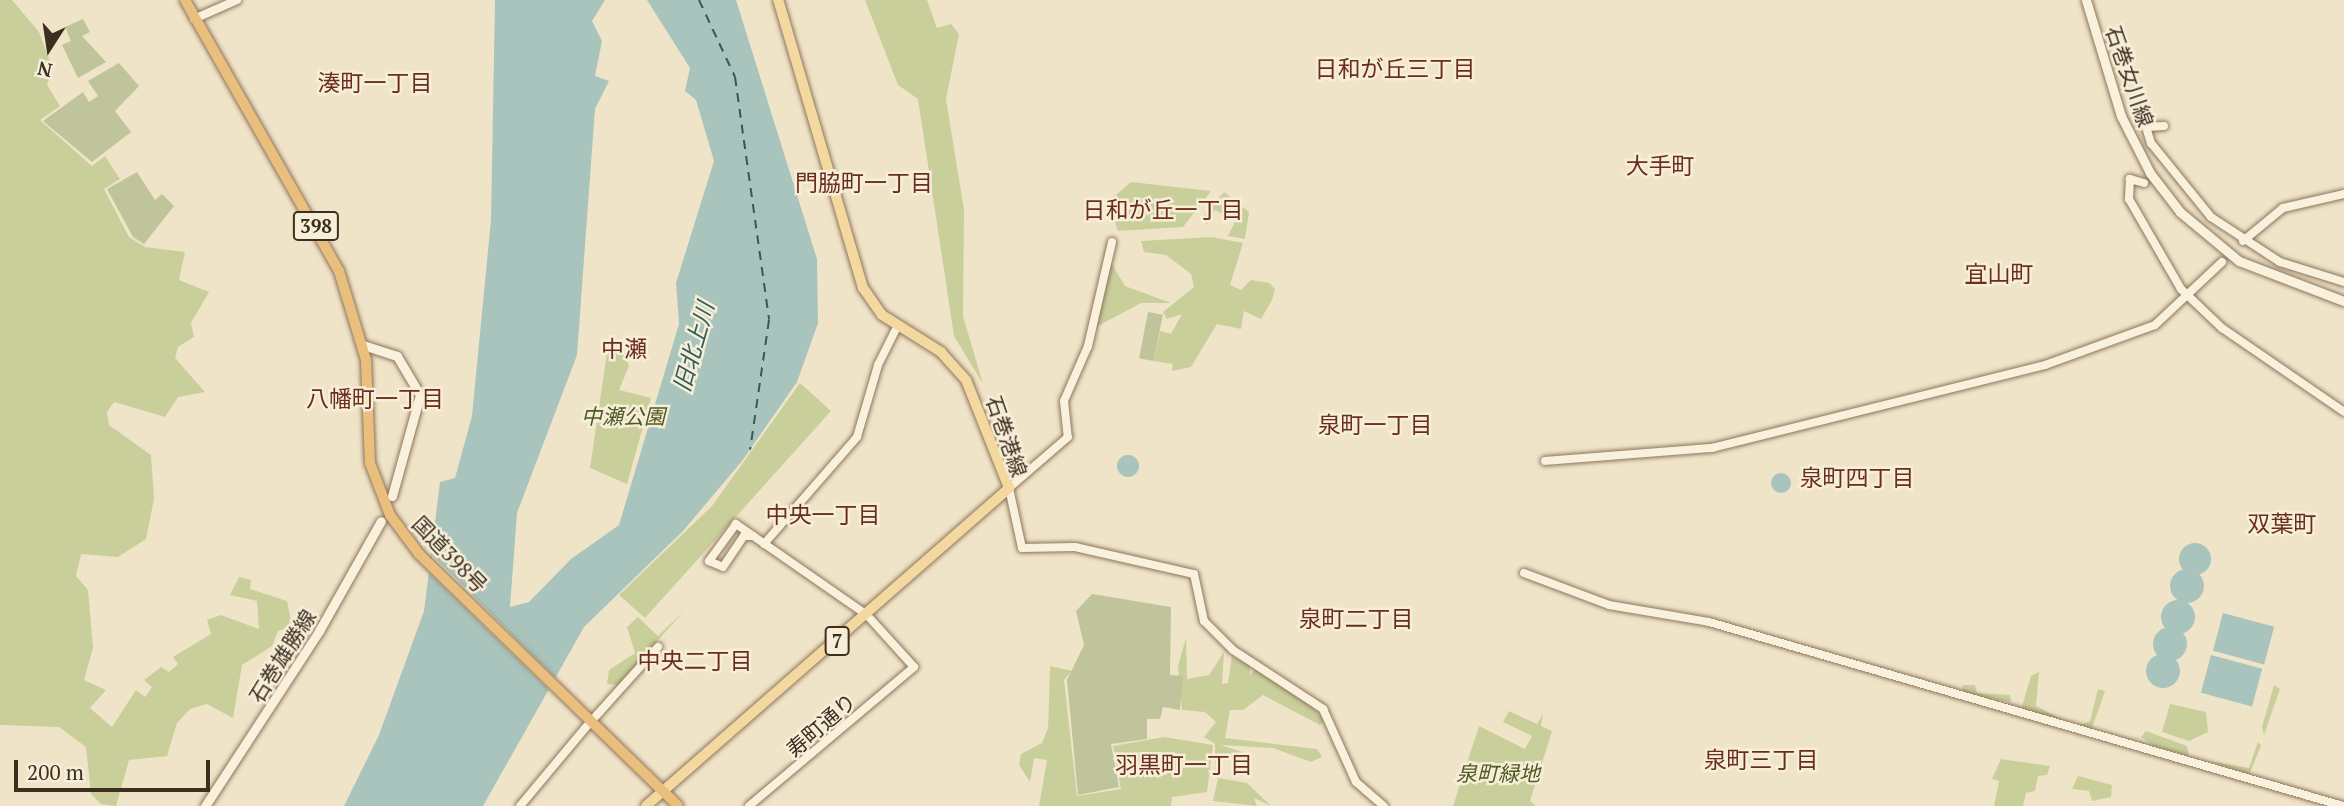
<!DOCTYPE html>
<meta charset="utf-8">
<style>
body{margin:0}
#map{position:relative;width:2344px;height:806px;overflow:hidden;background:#f0e4c8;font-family:"PT Serif","Noto Sans JP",serif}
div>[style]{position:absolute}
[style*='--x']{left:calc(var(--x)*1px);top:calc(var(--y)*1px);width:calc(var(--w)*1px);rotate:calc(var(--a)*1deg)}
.green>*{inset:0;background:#c9cf9b}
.cemetery>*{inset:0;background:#bfc49a;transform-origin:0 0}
.water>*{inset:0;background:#a9c4bc;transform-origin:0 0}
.round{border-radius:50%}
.pier>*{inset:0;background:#f0e4c8}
.ferry>*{height:2px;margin-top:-1px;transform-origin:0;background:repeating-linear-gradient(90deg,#2f5d5a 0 9px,transparent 0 16px)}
.roads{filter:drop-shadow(0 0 2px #8d765c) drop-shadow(0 0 2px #8d765c)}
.tertiary>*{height:8px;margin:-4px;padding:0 4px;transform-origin:4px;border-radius:4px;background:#faf1dc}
.secondary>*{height:9px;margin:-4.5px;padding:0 4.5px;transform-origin:4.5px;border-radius:4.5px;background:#faf1dc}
.primary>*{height:10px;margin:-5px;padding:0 5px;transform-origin:5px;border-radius:5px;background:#f3d9a0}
.trunk>*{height:10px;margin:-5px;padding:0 5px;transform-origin:5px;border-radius:5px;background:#eabe7c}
span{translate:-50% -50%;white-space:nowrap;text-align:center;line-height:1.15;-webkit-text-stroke:5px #f7eed8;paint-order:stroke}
.shield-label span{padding:2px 5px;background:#f7eed8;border:2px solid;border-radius:5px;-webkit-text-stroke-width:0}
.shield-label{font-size:19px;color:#3d2e20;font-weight:700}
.street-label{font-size:21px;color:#3d2e20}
.park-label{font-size:21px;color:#4d5a26;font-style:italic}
.neighbourhood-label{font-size:23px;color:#6b2e1e}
.water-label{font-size:23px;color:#2f5d5a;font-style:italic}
.north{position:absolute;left:14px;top:14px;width:70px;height:70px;-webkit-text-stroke:5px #f7eed8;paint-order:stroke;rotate:192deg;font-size:19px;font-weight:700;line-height:28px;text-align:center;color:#3d2e20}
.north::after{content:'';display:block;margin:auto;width:24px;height:32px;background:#3d2e20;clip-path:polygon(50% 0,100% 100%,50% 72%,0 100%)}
.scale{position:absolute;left:14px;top:760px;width:196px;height:32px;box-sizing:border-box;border:4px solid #3d2e20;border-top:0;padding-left:9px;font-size:21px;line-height:24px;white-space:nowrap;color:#3d2e20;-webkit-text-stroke:5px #f7eed8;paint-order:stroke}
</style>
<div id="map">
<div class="green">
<div style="clip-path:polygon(0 0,12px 0,39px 32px,53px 69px,47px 85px,60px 106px,40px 120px,92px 166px,105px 156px,120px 179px,104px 189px,129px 237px,145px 247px,185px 252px,179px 280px,209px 292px,191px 323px,194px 337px,178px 347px,175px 358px,205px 392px,178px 397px,165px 417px,114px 402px,107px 412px,109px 425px,151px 455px,154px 499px,146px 539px,118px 557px,81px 554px,76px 576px,88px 590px,93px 648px,84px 680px,106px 690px,90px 708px,112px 727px,136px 690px,145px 697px,152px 687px,144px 680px,161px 667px,169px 672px,178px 664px,173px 657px,211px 634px,207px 620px,221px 615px,259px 629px,257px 601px,230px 595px,239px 577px,251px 580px,250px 589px,287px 601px,292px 626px,278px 631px,272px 646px,242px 665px,233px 718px,207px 704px,190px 709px,177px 723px,167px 756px,129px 760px,116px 806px,101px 804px,91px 794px,86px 747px,59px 727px,0 725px)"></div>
<div style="clip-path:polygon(865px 0,927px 0,937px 28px,951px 24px,959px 34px,946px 99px,964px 210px,963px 316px,983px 384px,954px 336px,918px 99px,898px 85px)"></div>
<div style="clip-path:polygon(1131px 182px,1211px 191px,1183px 227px,1118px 231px,1108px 202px)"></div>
<div style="clip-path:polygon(1224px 192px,1249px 212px,1245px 239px,1228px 236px,1236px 220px,1215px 210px,1207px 224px,1201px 219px)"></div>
<div style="clip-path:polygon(1212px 237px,1243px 243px,1230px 285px,1241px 290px,1251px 280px,1269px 283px,1275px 289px,1272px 300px,1261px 319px,1244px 311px,1241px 329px,1217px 324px,1191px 367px,1172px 371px,1173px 364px,1154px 361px,1160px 331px,1171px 334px,1182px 314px,1167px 319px,1163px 312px,1194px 287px,1191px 274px,1166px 255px,1144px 252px,1141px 241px)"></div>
<div style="clip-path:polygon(1110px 261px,1125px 286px,1171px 303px,1141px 303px,1096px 327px)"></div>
<div style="clip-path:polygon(609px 339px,626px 355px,629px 366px,619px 390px,651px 398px,627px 484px,590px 468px)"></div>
<div style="clip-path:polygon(800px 383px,831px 411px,645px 618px,619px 595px,712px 506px)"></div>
<div style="clip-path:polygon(684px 611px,618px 685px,607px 684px,609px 670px,635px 653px,627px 627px,638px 617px,658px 636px)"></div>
<div style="clip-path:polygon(1186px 638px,1187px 679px,1209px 675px,1224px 652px,1222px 684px,1228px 683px,1232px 656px,1250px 666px,1250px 675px,1255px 669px,1303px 697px,1325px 721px,1320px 725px,1263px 695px,1243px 710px,1230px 710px,1225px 738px,1317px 749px,1322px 757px,1311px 762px,1273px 748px,1221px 745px,1245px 753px,1246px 761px,1241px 766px,1233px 757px,1219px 759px,1215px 772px,1215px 744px,1204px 737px,1216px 722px,1205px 712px,1182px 710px,1178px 666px)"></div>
<div style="clip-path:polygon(1050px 666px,1072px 671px,1064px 680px,1077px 796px,1121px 789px,1113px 746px,1164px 737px,1213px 745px,1207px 792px,1172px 797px,1171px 806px,1039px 806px,1047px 760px,1034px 758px,1030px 782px,1019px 765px,1021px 754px,1042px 743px,1048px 728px)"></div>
<div style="clip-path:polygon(2039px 672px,2036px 706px,2067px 722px,2021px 710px,2031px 676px)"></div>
<div style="clip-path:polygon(1975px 685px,1977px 693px,2010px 695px,2011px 702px,1962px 694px,1963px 685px)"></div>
<div style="clip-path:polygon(2274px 685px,2280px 689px,2264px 735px,2262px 727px)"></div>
<div style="clip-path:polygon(2098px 689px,2105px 691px,2091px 731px,2080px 725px,2090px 721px)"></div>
<div style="clip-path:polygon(2170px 704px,2206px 712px,2208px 732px,2189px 741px,2162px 732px)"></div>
<div style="clip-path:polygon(1509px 711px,1537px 724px,1543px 714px,1541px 726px,1552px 731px,1530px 801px,1536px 806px,1453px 806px,1479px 726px,1525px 749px,1532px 736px,1503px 722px)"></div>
<div style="clip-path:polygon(2146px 731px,2187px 746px,2189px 756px,2154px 746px,2141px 737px)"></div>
<div style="clip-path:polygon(2258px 742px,2261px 746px,2249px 775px,2210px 761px,2249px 768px)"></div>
<div style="clip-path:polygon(2001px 759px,2050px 766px,2047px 775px,2038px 776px,2035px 791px,2026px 793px,2023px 806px,1994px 806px,1999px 781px,1992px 779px)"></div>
<div style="clip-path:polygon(2078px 776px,2112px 785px,2111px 797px,2092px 801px,2089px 791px,2072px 789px)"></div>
<div style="clip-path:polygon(1218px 778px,1247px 783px,1271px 806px,1254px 798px,1257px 806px,1213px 801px)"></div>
</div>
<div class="cemetery">
<div style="clip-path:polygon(83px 19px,90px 32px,82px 36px,106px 62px,78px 78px,62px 45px,71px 41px,65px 27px)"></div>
<div style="clip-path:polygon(119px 63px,139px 86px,115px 111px,131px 132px,92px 162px,43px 121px,83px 92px,89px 102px,98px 96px,88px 81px)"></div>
<div style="clip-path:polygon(137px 172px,155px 200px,162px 194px,174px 206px,144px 244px,133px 237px,107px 189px)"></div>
<div style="left:1148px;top:312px;width:15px;height:47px;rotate:11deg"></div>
<div style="clip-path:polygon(1092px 594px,1171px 607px,1170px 675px,1183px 676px,1180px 710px,1163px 707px,1160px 719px,1147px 719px,1147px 739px,1111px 744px,1119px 787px,1078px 795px,1067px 680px,1084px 645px,1076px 611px)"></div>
</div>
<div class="water">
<div style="clip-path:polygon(495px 0,605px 0,592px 21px,602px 41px,595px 76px,609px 81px,595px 109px,577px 355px,517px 513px,510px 607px,529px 602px,571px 559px,619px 525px,679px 324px,676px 283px,714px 161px,696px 100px,685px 91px,690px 68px,647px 0,736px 0,817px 259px,818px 323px,797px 382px,742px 461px,683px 531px,584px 627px,483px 806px,344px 806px,379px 735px,424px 611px,440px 482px,455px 478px,472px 416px,491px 220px)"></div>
<div class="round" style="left:1117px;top:455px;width:22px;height:22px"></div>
<div class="round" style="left:1771px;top:473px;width:20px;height:20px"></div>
<div class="round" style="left:2179px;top:543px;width:32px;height:32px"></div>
<div class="round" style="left:2170px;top:569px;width:34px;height:34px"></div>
<div class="round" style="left:2161px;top:600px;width:34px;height:34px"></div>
<div style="left:2223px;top:613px;width:53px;height:39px;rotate:15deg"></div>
<div class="round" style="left:2153px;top:627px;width:34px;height:34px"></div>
<div class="round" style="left:2146px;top:654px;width:34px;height:34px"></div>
<div style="left:2211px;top:655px;width:53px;height:39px;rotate:15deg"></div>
</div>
<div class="pier">
<div style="clip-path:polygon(432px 555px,556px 678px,549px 690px,429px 573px)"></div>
</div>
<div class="ferry">
<div style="--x:699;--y:0;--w:85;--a:64.9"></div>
<div style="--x:735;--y:77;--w:245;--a:82"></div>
<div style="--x:769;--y:320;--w:131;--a:98.3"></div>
</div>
<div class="roads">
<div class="tertiary">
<div style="--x:194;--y:19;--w:47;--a:-23.8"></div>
<div style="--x:2164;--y:126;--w:18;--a:177"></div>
<div style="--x:2146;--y:127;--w:17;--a:73"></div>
<div style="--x:2151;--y:143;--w:95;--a:51"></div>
<div style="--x:2211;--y:217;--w:82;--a:33.1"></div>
<div style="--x:2280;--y:262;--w:67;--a:17.4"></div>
<div style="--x:2144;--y:183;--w:15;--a:-164"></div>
<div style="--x:2130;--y:179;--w:20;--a:93"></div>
<div style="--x:2129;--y:199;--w:104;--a:60"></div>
<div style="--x:2181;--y:289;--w:57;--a:43.6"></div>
<div style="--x:2222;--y:328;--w:148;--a:34.5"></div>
<div style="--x:2243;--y:241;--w:52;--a:-39.5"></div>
<div style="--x:2283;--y:208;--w:63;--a:-12.9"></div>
<div style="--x:1112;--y:242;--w:107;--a:103"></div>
<div style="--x:1088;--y:346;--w:60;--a:113.6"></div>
<div style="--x:1064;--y:401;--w:36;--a:84"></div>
<div style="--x:1068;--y:437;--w:78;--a:139.2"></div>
<div style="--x:1009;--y:488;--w:61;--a:77.8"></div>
<div style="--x:1022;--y:548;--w:53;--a:-1.1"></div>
<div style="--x:1075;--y:547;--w:122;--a:12.8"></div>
<div style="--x:1194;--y:574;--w:48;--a:78"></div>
<div style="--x:1204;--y:621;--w:41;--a:45"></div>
<div style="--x:1233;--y:650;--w:108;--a:33.2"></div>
<div style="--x:1323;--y:709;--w:80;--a:65.7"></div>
<div style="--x:1356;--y:782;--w:37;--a:41"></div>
<div style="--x:1545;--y:461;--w:168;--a:-4.5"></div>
<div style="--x:1712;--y:448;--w:343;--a:-14"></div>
<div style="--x:2045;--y:365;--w:117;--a:-20"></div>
<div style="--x:2155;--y:325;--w:92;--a:-43.2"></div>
<div style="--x:764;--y:544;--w:142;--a:-49"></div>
<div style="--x:857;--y:437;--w:75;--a:-73.7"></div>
<div style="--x:878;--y:365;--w:45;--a:-63.4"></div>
<div style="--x:1524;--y:573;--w:91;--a:20.6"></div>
<div style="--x:1609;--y:605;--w:101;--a:9.6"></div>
<div style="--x:1709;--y:622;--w:660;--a:16.18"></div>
<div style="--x:596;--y:716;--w:93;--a:-48.1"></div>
<div style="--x:520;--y:806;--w:104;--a:-50.1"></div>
<div style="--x:749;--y:806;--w:216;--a:-40.1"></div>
<div style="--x:914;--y:667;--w:70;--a:-132.1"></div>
<div style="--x:867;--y:615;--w:160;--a:-145.2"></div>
<div style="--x:736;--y:524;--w:46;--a:126.1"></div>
<div style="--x:709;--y:561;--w:15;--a:23"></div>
<div style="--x:723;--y:567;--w:37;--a:-56"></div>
<div style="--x:744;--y:536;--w:9;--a:0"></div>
</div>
<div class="secondary">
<div style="--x:2086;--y:0;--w:121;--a:73.2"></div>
<div style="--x:2121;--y:116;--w:64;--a:63"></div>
<div style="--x:2150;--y:173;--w:49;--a:52.4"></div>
<div style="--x:2180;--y:212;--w:77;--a:39.7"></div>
<div style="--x:2239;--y:261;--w:112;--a:20.9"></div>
<div style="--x:363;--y:345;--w:36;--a:18"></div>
<div style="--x:397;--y:356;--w:45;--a:59.5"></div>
<div style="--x:420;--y:395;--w:105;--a:105.5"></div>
<div style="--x:205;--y:806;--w:209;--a:-56.9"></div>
<div style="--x:319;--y:631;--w:126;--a:-60.6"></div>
</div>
<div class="primary">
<div style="--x:646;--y:806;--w:483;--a:-41.2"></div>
<div style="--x:1009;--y:488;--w:116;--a:-111.7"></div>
<div style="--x:966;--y:380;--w:38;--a:-132"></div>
<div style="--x:941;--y:352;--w:70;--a:-147.9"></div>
<div style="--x:882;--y:315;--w:33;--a:-125"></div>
<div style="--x:863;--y:288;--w:300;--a:-106.4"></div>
</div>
<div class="trunk">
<div style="--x:185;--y:0;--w:312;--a:60.4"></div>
<div style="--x:339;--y:271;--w:93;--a:73.1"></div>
<div style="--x:366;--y:360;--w:103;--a:87.8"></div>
<div style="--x:370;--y:463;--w:56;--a:69"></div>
<div style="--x:390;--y:515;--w:49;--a:53.4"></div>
<div style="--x:419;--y:554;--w:361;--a:44.2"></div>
</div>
</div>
<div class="shield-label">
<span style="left:316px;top:226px">398</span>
<span style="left:837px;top:641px">7</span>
</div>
<div class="street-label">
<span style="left:2130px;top:76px;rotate:71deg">石巻女川線</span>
<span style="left:1007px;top:436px;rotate:71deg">石巻港線</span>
<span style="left:450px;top:554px;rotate:46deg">国道398号</span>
<span style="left:282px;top:656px;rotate:-58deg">石巻雄勝線</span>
<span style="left:821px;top:725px;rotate:-41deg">寿町通り</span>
</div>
<div class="park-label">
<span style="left:623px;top:416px">中瀬公園</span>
<span style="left:1498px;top:773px">泉町緑地</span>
</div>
<div class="neighbourhood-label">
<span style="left:1395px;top:69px">日和が丘三丁目</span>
<span style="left:375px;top:83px">湊町一丁目</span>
<span style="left:1660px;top:166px">大手町</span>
<span style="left:864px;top:183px">門脇町一丁目</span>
<span style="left:1163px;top:210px">日和が丘一丁目</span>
<span style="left:1999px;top:274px">宜山町</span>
<span style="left:624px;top:349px">中瀬</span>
<span style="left:375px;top:399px">八幡町一丁目</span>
<span style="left:1375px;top:425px">泉町一丁目</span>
<span style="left:1857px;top:478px">泉町四丁目</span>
<span style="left:823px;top:515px">中央一丁目</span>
<span style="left:2282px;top:524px">双葉町</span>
<span style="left:1356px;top:619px">泉町二丁目</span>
<span style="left:695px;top:661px">中央二丁目</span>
<span style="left:1761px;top:760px">泉町三丁目</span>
<span style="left:1184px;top:765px">羽黒町一丁目</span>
</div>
<div class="water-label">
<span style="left:694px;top:347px;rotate:-74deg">旧北上川</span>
</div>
<div class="north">N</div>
<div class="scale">200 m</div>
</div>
